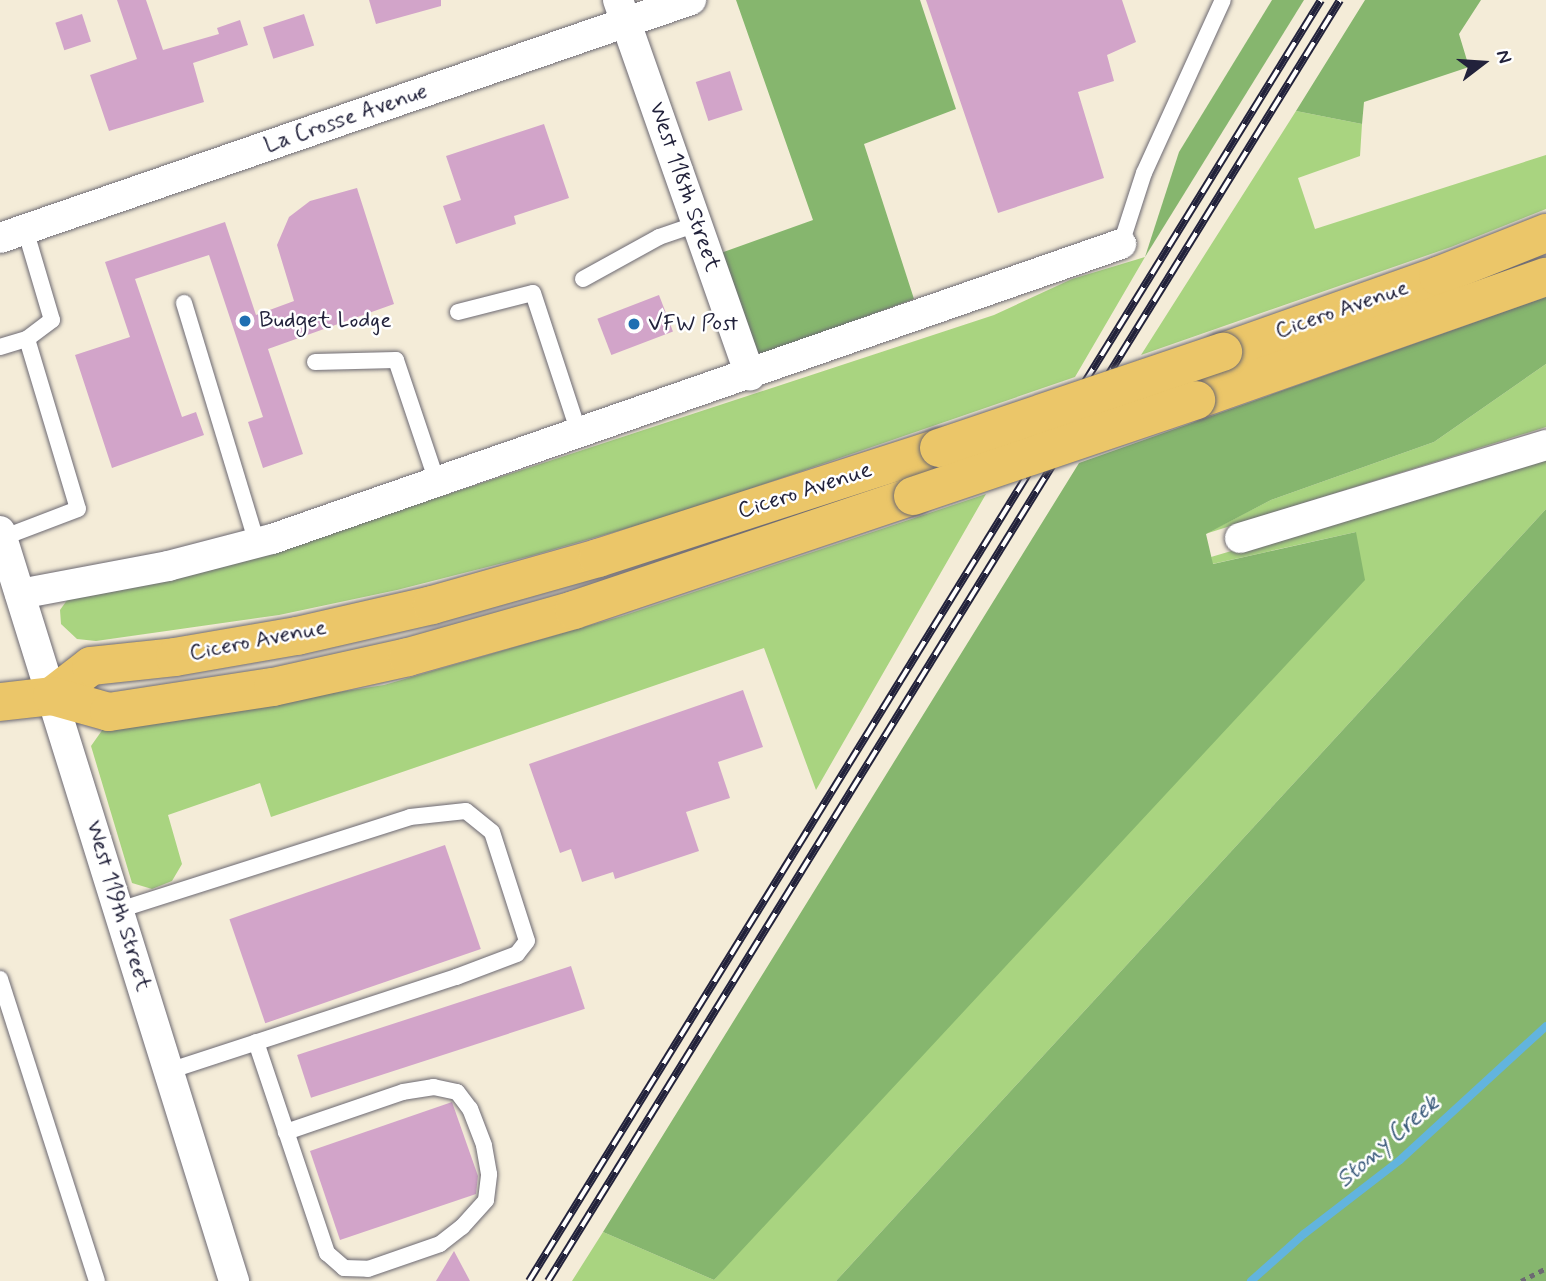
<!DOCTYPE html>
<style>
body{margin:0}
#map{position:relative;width:1546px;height:1281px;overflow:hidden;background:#f4ecd8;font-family:Mynerve,sans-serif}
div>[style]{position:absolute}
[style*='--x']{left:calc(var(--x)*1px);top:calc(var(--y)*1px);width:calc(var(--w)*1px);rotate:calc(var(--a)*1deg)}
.green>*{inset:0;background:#a9d480}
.forest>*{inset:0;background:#86b66e}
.stream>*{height:8px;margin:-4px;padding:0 4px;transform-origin:4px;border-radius:4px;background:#62b4de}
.building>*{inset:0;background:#d2a4c9;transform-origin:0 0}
.path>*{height:4.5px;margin-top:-2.25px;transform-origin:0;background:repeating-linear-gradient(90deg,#6c6972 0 5px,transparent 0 10px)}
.roads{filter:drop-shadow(0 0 2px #6c6972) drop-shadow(0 0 2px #6c6972)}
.lane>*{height:16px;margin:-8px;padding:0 8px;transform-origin:8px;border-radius:8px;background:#fff}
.street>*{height:30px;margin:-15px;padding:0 15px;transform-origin:15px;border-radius:15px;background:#fff}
.primary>*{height:38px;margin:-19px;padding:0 19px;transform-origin:19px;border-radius:19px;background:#ebc669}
.rail>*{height:8px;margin-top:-4px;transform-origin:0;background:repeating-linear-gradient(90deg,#fff 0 16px,#22223b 0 32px);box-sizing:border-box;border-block:2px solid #22223b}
.bridges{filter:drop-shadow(0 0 2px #6c6972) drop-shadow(0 0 2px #6c6972)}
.primary-bridge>*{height:38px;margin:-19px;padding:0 19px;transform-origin:19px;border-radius:19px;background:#ebc669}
.dots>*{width:19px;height:19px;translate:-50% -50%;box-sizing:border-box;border:4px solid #fff;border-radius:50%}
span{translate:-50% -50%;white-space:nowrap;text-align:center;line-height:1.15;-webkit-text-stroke:5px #fff;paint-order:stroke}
.street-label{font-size:23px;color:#22223b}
.poi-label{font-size:23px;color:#22223b}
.left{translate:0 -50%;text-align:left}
.water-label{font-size:24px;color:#3c5c7c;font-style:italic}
.north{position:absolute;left:1448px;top:28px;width:70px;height:70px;-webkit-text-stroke:5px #fff;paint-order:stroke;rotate:73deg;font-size:19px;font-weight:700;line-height:28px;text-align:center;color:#22223b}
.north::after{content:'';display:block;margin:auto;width:24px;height:32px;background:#22223b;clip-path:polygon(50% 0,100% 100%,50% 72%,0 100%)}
</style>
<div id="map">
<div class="green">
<div style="clip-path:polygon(1296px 111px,1362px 124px,1360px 156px,1298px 178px,1315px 229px,1546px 155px,1546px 209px,1451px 247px,1141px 355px)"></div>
<div style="clip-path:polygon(1145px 257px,1075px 377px,680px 513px,531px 556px,397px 590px,279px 615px,96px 641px,77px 639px,61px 624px,60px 610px,70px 596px,339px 530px,994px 315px,1072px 279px)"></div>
<div style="clip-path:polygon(1546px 364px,1546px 427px,1205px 534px,1271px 500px,1434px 442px)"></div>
<div style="clip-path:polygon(1546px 458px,1546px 509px,836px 1281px,572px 1281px,603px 1232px,714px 1280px,1356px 532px,1212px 564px,1211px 557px)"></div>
<div style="clip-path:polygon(986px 494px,816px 790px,764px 648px,271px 817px,260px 783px,168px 815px,182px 864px,172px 881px,152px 889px,132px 883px,91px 746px,103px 729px,384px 685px,622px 616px)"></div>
</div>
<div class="forest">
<div style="clip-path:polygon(736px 0,920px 0,956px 109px,864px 144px,914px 299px,755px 357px,718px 254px,813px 220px)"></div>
<div style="clip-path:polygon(1272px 0,1304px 0,1145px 257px,1179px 152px)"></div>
<div style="clip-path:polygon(1365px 0,1481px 0,1459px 34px,1469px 67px,1364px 102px,1362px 124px,1296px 111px)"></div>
<div style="clip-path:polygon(1546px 297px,1546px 364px,1434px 442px,1271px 500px,1206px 534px,1213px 564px,1356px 532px,1365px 580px,714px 1280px,603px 1232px,1079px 463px)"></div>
<div style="clip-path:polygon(1546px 509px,1546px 1281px,836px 1281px)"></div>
</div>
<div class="stream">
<div style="--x:1251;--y:1281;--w:71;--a:-41.6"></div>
<div style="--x:1304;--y:1234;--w:121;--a:-37.6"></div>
<div style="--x:1400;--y:1160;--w:198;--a:-42.5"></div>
</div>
<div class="building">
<div style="clip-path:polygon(117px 0,146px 0,163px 50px,219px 34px,217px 28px,240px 20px,248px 45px,193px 63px,204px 102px,109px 131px,90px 75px,137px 59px)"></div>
<div style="clip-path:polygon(369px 0,441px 0,441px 6px,376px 24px)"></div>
<div style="clip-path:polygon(926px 0,1122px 0,1136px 42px,1107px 55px,1114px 81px,1078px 92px,1104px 178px,998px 213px)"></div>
<div style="left:82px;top:14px;width:29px;height:28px;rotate:72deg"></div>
<div style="left:304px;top:14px;width:33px;height:43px;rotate:72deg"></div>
<div style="left:730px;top:71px;width:41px;height:36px;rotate:72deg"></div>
<div style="clip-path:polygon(544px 124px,569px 198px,514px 216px,516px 224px,456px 244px,443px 206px,461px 200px,446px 156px)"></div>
<div style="clip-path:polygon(357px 188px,394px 304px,268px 349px,303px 454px,263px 468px,248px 422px,263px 417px,209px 255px,135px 279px,182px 417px,196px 412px,204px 435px,112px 468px,75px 355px,130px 337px,105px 262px,225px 222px,256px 315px,294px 301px,277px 245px,289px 217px,310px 201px)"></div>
<div style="left:659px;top:295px;width:39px;height:66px;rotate:69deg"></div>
<div style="clip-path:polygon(743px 690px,763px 747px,718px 762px,730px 798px,686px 812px,699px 851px,615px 879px,613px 872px,582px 882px,571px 849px,560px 853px,529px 764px)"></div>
<div style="left:445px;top:845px;width:110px;height:228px;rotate:71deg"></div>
<div style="left:571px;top:966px;width:45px;height:288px;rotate:72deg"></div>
<div style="clip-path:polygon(452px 1102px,478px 1176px,476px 1194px,340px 1240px,310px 1151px)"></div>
<div style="clip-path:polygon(454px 1251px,470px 1281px,436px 1281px)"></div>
</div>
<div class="path">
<div style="--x:1521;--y:1281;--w:28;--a:-27"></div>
</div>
<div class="roads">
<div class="lane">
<div style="--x:25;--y:229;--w:95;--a:73.5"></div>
<div style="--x:52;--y:320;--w:31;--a:143"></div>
<div style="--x:1121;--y:244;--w:75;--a:-72.1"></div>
<div style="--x:1144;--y:173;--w:190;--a:-65.5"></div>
<div style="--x:583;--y:279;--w:87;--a:-28.9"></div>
<div style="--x:659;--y:237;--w:40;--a:-18.9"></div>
<div style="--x:184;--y:303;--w:251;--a:73.1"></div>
<div style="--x:458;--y:312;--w:77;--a:-14.2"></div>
<div style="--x:533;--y:293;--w:147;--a:71.8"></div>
<div style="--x:0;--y:347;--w:28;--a:-17"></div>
<div style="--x:27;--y:339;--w:177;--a:73.3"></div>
<div style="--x:78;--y:509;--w:81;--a:159.1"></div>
<div style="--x:315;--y:362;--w:81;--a:-1.4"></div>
<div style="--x:396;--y:360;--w:129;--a:71.4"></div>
<div style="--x:119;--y:910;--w:305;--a:-17.7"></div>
<div style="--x:410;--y:817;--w:56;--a:-6.1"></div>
<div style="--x:466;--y:811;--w:33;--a:39"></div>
<div style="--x:492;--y:832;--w:114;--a:72.2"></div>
<div style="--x:527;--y:941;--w:16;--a:128"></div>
<div style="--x:517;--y:954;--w:65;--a:159.3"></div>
<div style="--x:456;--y:977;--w:302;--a:161.9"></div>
<div style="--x:0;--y:979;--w:317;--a:72.2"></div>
<div style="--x:256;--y:1042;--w:223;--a:71.4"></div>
<div style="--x:327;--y:1253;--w:23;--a:41"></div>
<div style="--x:344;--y:1268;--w:24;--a:2"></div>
<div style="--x:368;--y:1269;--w:76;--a:-19.1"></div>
<div style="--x:440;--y:1244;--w:28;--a:-38"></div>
<div style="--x:462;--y:1227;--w:36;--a:-48"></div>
<div style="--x:486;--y:1200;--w:26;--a:-83"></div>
<div style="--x:489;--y:1174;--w:29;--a:-100"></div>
<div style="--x:484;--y:1145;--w:39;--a:-111"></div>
<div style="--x:470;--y:1109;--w:21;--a:-127"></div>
<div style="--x:457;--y:1092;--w:24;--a:-168"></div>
<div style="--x:434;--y:1087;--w:31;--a:171"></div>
<div style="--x:403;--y:1092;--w:124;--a:161.1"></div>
</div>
<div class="street">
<div style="--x:618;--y:0;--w:398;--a:70.6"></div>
<div style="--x:0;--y:238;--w:731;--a:-19.01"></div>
<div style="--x:0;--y:531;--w:786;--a:72.67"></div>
<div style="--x:1240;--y:538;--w:320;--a:-16.9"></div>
<div style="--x:20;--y:594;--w:151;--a:-10.7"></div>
<div style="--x:168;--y:566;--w:107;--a:-14.6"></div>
<div style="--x:272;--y:539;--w:899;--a:-19.16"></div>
</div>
<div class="primary">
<div style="--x:1223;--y:352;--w:228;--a:-19.5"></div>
<div style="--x:1438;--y:276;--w:116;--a:-21.7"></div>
<div style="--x:1196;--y:400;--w:371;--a:-19.4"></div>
<div style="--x:52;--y:696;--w:49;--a:-37.6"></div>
<div style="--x:91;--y:666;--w:84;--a:-6.1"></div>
<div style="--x:175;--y:657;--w:124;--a:-9.8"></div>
<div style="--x:297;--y:636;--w:139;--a:-12.9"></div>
<div style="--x:432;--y:605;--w:173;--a:-15.8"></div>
<div style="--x:598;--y:558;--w:358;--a:-17.9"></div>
<div style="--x:0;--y:702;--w:52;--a:-6.6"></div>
<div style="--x:52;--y:696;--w:59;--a:15.7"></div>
<div style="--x:109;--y:712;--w:166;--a:-8.7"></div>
<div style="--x:273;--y:687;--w:138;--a:-12.5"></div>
<div style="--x:408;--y:657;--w:173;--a:-15.8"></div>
<div style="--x:574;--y:610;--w:358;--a:-18.6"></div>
</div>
</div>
<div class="rail">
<div style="--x:529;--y:1281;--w:1506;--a:-58.27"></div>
<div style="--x:548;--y:1281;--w:1506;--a:-58.27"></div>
</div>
<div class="bridges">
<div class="primary-bridge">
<div style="--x:939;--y:448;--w:300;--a:-18.7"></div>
<div style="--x:913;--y:496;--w:299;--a:-18.7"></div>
</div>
</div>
<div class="dots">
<div style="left:245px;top:321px;background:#1f6fb2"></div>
<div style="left:634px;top:324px;background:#1f6fb2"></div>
</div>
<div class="street-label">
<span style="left:346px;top:119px;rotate:-19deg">La Crosse Avenue</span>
<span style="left:684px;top:187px;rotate:71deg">West 118th Street</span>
<span style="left:1342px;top:310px;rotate:-19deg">Cicero Avenue</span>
<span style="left:805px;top:491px;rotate:-18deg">Cicero Avenue</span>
<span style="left:258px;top:641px;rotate:-11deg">Cicero Avenue</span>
<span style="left:118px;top:906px;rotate:73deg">West 119th Street</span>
</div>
<div class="poi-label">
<span class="left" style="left:259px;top:321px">Budget Lodge</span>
<span class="left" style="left:648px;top:324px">VFW Post</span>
</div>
<div class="water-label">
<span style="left:1388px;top:1142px;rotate:-41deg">Stony Creek</span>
</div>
<div class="north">N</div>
</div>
